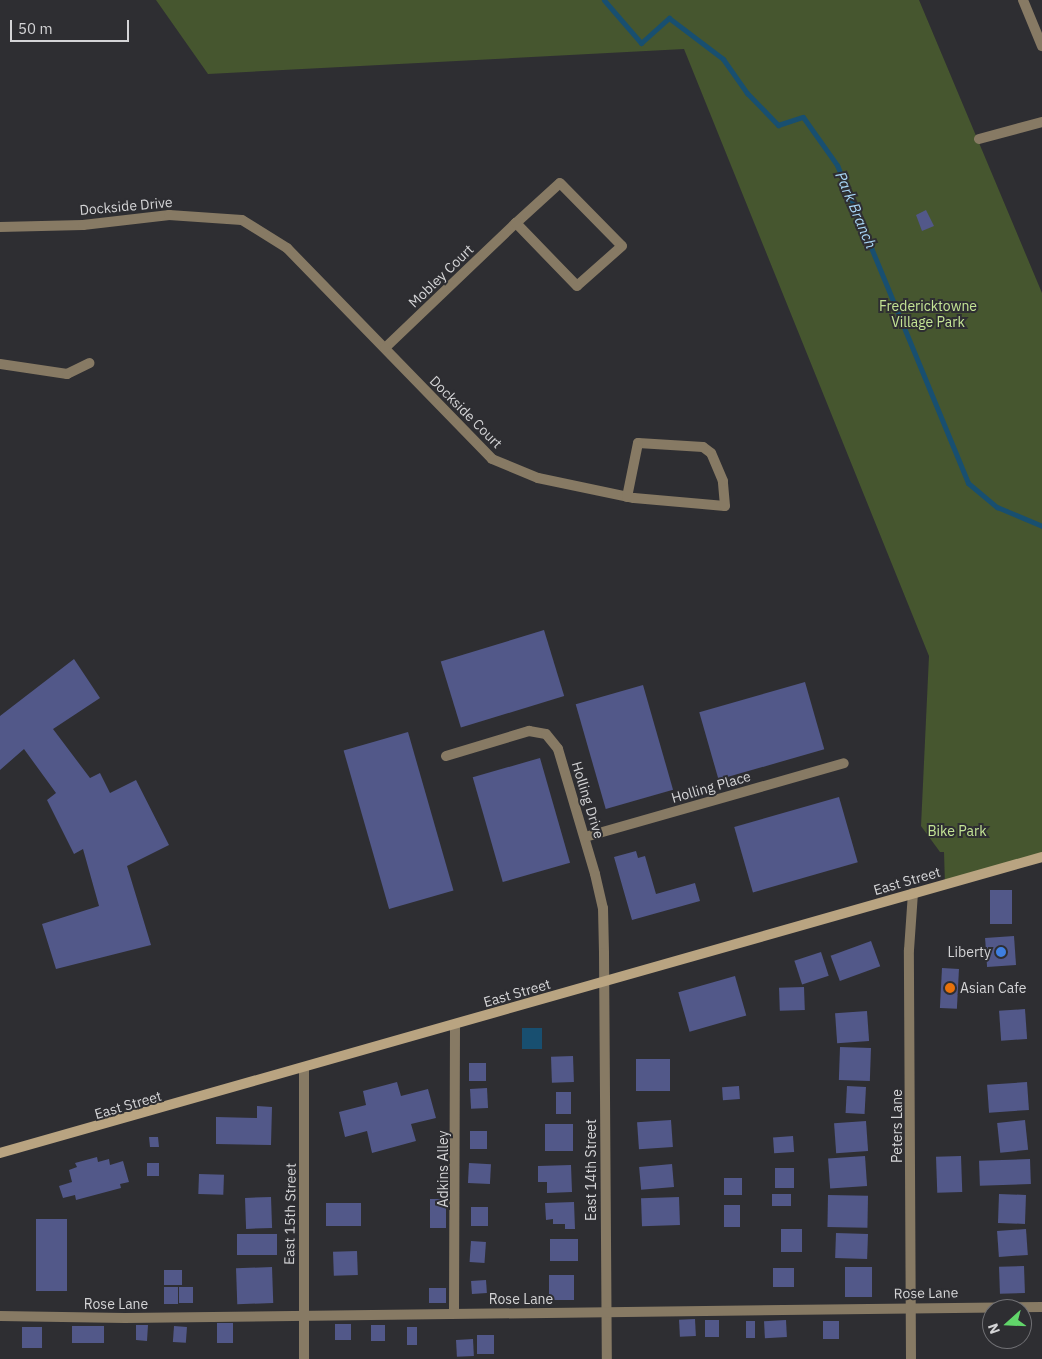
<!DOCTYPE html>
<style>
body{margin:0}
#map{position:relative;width:1042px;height:1359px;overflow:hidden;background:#2e2e32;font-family:"IBM Plex Sans",sans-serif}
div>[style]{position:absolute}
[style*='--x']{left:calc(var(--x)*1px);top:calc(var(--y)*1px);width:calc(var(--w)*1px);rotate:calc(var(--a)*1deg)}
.green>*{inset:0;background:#46562f}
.water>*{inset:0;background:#184f70;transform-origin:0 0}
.stream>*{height:5px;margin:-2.5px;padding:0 2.5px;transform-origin:2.5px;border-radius:2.5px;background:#184f70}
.building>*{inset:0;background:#525889;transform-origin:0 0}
.minor>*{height:10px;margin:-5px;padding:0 5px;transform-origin:5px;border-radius:5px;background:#877a64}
.secondary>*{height:10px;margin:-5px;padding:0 5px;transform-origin:5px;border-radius:5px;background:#b9a481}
.dots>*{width:14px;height:14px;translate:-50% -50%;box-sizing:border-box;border:2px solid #2e2e32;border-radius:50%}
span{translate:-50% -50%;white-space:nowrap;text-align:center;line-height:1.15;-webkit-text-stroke:4px #2e2e32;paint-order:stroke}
.street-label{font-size:14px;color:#d4d4d6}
.park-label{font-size:14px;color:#c4e495}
.poi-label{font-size:14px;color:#d4d4d6}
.right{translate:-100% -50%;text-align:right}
.left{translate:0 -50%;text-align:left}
.water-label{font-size:15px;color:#a8d5f5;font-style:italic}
.north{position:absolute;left:982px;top:1299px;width:50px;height:50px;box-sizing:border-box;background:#2e2e32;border:1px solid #707074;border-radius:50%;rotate:250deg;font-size:14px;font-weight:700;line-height:20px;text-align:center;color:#d4d4d6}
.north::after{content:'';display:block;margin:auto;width:18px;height:22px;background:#61d56a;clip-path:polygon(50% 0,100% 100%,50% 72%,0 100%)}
.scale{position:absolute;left:10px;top:20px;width:119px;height:22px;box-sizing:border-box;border:2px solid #d4d4d6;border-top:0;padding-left:6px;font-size:15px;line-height:18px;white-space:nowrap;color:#d4d4d6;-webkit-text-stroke:4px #2e2e32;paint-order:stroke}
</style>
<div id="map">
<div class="green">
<div style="clip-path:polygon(156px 0,919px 0,1042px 293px,1042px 855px,945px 885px,944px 852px,940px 852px,921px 826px,929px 656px,684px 49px,208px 74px)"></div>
</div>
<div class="water">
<div style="left:522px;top:1028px;width:20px;height:21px"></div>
</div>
<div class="stream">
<div style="--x:604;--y:0;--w:57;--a:49.3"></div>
<div style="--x:641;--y:43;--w:38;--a:-42"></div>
<div style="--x:669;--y:18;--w:68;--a:37.2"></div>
<div style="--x:723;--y:59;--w:42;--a:54.8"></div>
<div style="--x:747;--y:93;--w:45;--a:45.9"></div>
<div style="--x:778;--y:125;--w:26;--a:-18"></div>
<div style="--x:803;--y:117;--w:59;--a:54.7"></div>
<div style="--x:837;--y:165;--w:344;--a:67.6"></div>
<div style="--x:968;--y:483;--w:38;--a:40"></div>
<div style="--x:997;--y:507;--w:49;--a:22.9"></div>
</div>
<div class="building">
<div style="clip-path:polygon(926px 210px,934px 226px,922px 231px,916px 215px)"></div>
<div style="left:544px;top:630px;width:69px;height:108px;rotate:73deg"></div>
<div style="clip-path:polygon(74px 659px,100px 698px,53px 729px,90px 778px,100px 773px,110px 793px,136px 780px,169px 845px,127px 866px,151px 945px,56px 969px,42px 924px,99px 906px,83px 849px,74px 854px,47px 800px,56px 793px,24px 749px,0 770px,0 716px)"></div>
<div style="left:805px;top:682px;width:70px;height:110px;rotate:74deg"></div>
<div style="left:643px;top:685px;width:109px;height:70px;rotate:74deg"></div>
<div style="left:408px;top:732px;width:165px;height:67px;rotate:74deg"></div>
<div style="left:540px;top:758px;width:109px;height:70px;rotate:74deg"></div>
<div style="left:839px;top:797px;width:68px;height:109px;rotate:74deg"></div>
<div style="clip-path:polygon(636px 851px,638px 858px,645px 856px,656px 894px,695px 883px,700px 901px,632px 920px,614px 857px)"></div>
<div style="left:990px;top:890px;width:22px;height:34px"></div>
<div style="left:1014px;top:936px;width:29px;height:29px;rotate:86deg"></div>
<div style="left:871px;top:941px;width:27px;height:43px;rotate:70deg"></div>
<div style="left:821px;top:952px;width:25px;height:28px;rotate:72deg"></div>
<div style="left:942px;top:968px;width:17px;height:40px;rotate:3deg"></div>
<div style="left:735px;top:976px;width:41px;height:59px;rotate:74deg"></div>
<div style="left:804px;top:987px;width:23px;height:25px;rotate:88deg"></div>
<div style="left:1025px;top:1009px;width:30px;height:26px;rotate:86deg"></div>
<div style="left:867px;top:1011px;width:30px;height:32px;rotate:86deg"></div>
<div style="left:840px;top:1047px;width:31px;height:33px;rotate:2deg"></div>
<div style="left:573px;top:1056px;width:26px;height:22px;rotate:88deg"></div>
<div style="left:636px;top:1059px;width:34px;height:32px"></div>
<div style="left:469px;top:1063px;width:17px;height:18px"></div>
<div style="clip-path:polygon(397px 1082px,401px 1096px,428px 1089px,436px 1118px,411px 1124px,416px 1141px,372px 1153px,367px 1131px,345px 1137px,339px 1112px,366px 1105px,363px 1091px)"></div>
<div style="left:1027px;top:1082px;width:28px;height:40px;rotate:86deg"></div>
<div style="left:739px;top:1086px;width:13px;height:17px;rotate:86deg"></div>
<div style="left:847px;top:1086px;width:19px;height:27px;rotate:3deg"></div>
<div style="left:487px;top:1088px;width:20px;height:17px;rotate:87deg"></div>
<div style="left:556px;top:1092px;width:15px;height:22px"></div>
<div style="clip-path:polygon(257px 1106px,272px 1107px,271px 1145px,216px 1144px,216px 1117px,257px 1118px)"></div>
<div style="left:671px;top:1120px;width:27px;height:34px;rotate:86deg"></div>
<div style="left:1025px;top:1120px;width:30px;height:28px;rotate:84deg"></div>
<div style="left:866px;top:1121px;width:30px;height:32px;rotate:86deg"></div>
<div style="left:573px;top:1124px;width:27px;height:28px;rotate:90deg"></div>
<div style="left:470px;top:1131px;width:17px;height:18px"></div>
<div style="left:793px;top:1136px;width:16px;height:20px;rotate:86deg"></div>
<div style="clip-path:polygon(149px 1137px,158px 1137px,159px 1147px,150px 1147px)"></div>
<div style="left:865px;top:1156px;width:30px;height:37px;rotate:86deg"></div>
<div style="left:961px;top:1156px;width:36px;height:25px;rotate:88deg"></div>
<div style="clip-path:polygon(97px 1157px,98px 1162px,109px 1159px,110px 1165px,123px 1161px,129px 1182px,120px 1184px,121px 1188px,76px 1200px,75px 1195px,63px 1198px,59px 1186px,72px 1182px,69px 1170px,77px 1167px,75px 1163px)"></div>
<div style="left:1030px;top:1159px;width:25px;height:51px;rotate:88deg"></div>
<div style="left:147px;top:1163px;width:12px;height:13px"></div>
<div style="left:469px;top:1163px;width:22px;height:20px;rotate:3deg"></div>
<div style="left:672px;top:1164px;width:23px;height:33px;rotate:85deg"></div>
<div style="clip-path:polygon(571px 1165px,572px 1192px,547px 1193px,547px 1182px,538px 1182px,538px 1166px)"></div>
<div style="left:775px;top:1168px;width:19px;height:20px"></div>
<div style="left:199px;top:1174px;width:25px;height:20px;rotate:2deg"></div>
<div style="left:724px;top:1178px;width:18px;height:17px"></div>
<div style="left:772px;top:1194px;width:19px;height:12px"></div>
<div style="left:999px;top:1194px;width:27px;height:29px;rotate:2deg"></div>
<div style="left:828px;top:1195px;width:40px;height:32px;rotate:1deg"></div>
<div style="left:271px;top:1197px;width:31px;height:26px;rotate:88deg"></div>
<div style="left:679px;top:1197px;width:28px;height:38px;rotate:88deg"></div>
<div style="left:430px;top:1199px;width:16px;height:29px"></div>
<div style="clip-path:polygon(574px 1202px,575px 1229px,565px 1229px,565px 1224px,553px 1224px,553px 1219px,546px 1220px,545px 1203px)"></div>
<div style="left:326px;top:1203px;width:35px;height:23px"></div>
<div style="left:724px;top:1205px;width:16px;height:22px"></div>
<div style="left:471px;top:1207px;width:17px;height:19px"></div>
<div style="left:36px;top:1219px;width:31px;height:72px"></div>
<div style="left:781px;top:1229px;width:21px;height:23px"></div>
<div style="left:1026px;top:1229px;width:26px;height:29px;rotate:86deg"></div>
<div style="left:836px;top:1233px;width:32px;height:25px;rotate:2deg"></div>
<div style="left:237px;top:1234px;width:40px;height:21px"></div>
<div style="left:550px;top:1239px;width:28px;height:22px"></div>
<div style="left:471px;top:1241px;width:15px;height:21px;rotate:4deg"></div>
<div style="left:357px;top:1251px;width:24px;height:24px;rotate:88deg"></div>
<div style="left:1024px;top:1266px;width:27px;height:25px;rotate:88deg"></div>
<div style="left:272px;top:1267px;width:36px;height:36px;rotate:88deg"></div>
<div style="left:845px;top:1267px;width:27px;height:30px"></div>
<div style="left:773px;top:1268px;width:21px;height:19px"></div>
<div style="left:164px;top:1270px;width:18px;height:15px"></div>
<div style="left:549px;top:1275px;width:25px;height:25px"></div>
<div style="left:486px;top:1280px;width:13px;height:15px;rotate:86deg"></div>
<div style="left:164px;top:1287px;width:14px;height:17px"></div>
<div style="left:193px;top:1287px;width:16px;height:14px;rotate:90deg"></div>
<div style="left:429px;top:1288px;width:17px;height:15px"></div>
<div style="left:695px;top:1319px;width:17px;height:16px;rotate:87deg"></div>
<div style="left:705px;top:1320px;width:14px;height:17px"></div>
<div style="left:786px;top:1320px;width:17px;height:22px;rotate:87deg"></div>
<div style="left:746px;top:1321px;width:9px;height:17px"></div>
<div style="left:823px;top:1321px;width:16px;height:18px"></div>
<div style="left:217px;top:1323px;width:16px;height:20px"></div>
<div style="left:335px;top:1324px;width:16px;height:16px"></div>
<div style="clip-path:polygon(136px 1325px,148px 1325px,147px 1341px,136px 1340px)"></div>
<div style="left:371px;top:1325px;width:14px;height:16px"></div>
<div style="left:72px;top:1326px;width:32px;height:17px"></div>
<div style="left:174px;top:1326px;width:13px;height:16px;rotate:4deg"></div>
<div style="left:22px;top:1327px;width:20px;height:21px"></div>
<div style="left:407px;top:1327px;width:10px;height:18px"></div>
<div style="left:477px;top:1335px;width:17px;height:19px"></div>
<div style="left:473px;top:1339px;width:17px;height:17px;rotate:87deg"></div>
</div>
<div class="minor">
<div style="--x:1023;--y:0;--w:50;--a:67.6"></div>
<div style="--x:979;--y:139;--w:65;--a:-15.1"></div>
<div style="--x:0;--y:227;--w:83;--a:-1.4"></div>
<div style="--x:83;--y:225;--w:87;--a:-6.6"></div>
<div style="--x:169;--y:215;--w:73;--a:3.9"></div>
<div style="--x:242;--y:220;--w:53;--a:31.9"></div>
<div style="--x:287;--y:248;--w:294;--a:45.8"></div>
<div style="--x:492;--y:459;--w:50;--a:22.4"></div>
<div style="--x:538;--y:478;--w:98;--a:11.8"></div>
<div style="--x:634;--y:498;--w:91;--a:5"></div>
<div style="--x:725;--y:506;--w:25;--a:-95"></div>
<div style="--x:723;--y:481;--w:30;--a:-113"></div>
<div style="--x:711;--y:453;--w:10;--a:-143"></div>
<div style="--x:703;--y:447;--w:65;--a:-176.5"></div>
<div style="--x:638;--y:443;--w:55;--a:101.5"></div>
<div style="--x:385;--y:348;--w:181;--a:-43.7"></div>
<div style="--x:516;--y:223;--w:59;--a:-42.3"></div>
<div style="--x:560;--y:183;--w:88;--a:45.5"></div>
<div style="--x:622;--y:246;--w:60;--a:138.4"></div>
<div style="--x:577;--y:286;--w:88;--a:-134.1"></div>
<div style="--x:0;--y:364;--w:68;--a:8.5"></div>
<div style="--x:67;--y:374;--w:25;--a:-26"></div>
<div style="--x:446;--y:756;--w:87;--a:-16.8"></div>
<div style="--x:529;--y:731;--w:17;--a:10"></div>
<div style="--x:546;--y:734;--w:19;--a:51"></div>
<div style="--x:558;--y:749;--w:130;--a:73.5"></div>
<div style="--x:595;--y:874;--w:35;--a:77"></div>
<div style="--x:603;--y:908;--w:45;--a:88.7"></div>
<div style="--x:604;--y:953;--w:406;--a:89.6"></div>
<div style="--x:585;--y:837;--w:269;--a:-15.9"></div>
<div style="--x:454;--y:1313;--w:288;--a:-89.8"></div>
<div style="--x:0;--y:1316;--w:125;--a:0.9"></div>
<div style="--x:125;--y:1318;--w:917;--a:-0.69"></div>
<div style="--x:304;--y:1359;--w:290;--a:-90"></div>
<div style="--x:911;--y:1359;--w:409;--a:-90.3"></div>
<div style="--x:909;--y:950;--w:57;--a:-86"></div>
</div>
<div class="secondary">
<div style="--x:0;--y:1153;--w:1083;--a:-15.86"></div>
</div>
<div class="dots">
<div style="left:1001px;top:952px;background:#3f7fe0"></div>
<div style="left:950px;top:988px;background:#e8710a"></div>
</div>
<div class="street-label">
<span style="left:126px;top:206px;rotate:-5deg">Dockside Drive</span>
<span style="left:441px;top:276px;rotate:-44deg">Mobley Court</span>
<span style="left:466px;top:412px;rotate:45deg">Dockside Court</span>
<span style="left:711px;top:787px;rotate:-16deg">Holling Place</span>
<span style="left:588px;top:800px;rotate:73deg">Holling Drive</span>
<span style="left:907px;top:881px;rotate:-16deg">East Street</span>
<span style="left:517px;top:993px;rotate:-16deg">East Street</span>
<span style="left:128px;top:1105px;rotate:-16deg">East Street</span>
<span style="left:897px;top:1126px;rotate:-90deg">Peters Lane</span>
<span style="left:443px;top:1169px;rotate:-90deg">Adkins Alley</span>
<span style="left:591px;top:1170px;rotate:-90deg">East 14th Street</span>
<span style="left:290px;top:1214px;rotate:-89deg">East 15th Street</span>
<span style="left:926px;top:1293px;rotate:-1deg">Rose Lane</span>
<span style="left:521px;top:1299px">Rose Lane</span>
<span style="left:116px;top:1304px">Rose Lane</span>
</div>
<div class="park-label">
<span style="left:928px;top:314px">Fredericktowne<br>Village Park</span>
<span style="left:957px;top:831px">Bike Park</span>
</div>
<div class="poi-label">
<span class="right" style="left:991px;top:952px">Liberty</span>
<span class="left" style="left:960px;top:988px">Asian Cafe</span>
</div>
<div class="water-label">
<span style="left:856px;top:210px;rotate:67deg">Park Branch</span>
</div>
<div class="north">N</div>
<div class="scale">50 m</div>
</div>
